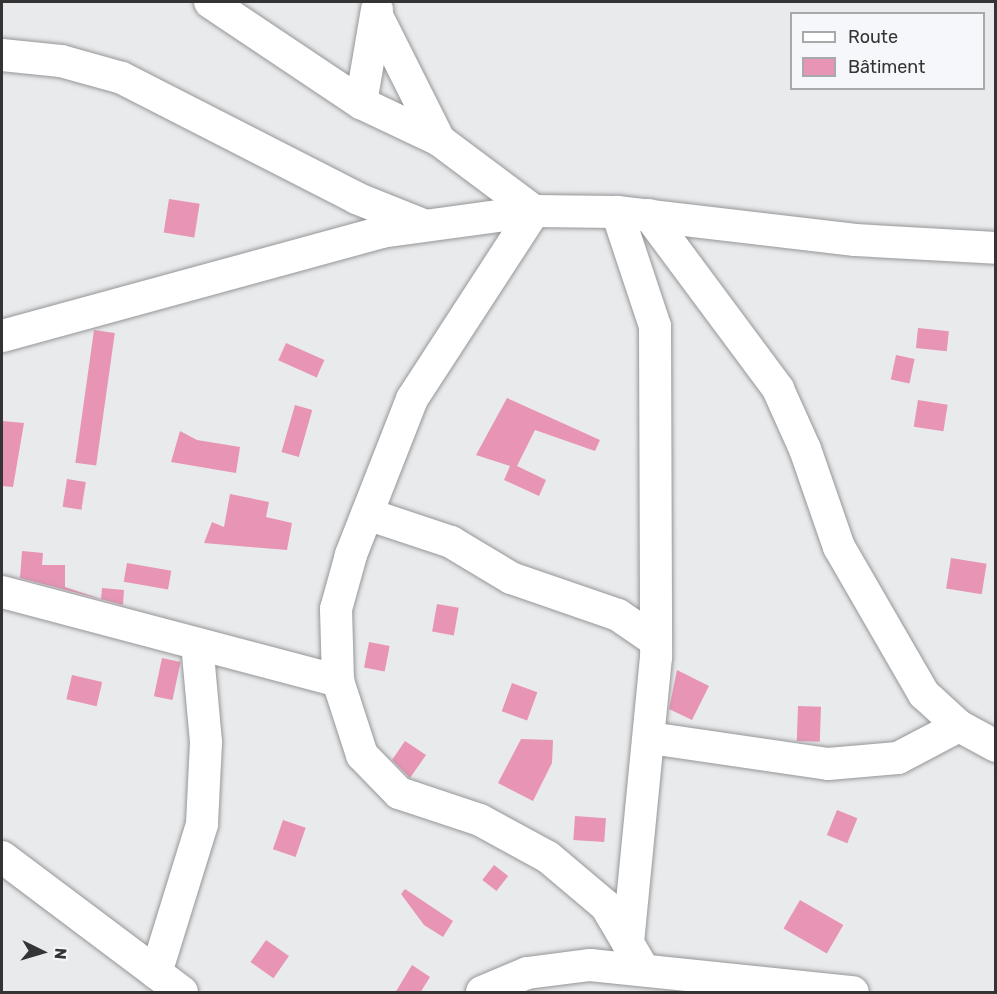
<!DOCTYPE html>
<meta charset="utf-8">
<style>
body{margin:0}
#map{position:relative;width:997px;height:994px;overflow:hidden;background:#e9eaec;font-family:Rubik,sans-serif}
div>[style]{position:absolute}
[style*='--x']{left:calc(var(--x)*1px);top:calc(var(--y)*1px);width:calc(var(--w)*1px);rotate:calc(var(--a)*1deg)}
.building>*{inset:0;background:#e894b5;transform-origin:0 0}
.roads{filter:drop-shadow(0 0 2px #959698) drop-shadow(0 0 2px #959698)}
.minor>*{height:32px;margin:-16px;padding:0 16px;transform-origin:16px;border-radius:16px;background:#fff}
span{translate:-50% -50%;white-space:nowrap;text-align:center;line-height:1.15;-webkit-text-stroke:4.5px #f6f7fa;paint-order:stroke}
.frame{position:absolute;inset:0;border:3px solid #343435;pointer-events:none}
.legend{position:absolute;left:790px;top:12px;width:195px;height:78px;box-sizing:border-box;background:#f6f7fa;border:2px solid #a8a9ab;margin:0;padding:8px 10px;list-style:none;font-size:18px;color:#343435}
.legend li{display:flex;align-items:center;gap:12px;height:30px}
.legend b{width:30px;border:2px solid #a8a9ab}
.north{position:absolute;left:12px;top:922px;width:60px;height:60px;-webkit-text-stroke:4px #f6f7fa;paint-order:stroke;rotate:95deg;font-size:16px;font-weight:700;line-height:24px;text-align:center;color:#343435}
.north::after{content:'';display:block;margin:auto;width:21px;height:27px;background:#343435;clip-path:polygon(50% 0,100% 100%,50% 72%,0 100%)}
</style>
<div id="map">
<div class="building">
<div style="left:169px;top:199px;width:31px;height:34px;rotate:9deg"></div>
<div style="left:918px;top:328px;width:31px;height:20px;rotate:6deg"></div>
<div style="left:94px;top:330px;width:21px;height:134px;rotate:8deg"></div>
<div style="left:286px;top:343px;width:42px;height:19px;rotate:24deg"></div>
<div style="left:896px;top:355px;width:19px;height:25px;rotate:12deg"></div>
<div style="clip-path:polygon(507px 398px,600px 440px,595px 451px,535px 430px,517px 466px,546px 480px,539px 496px,504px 480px,510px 466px,476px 455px)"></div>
<div style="left:918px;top:400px;width:30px;height:27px;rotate:9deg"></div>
<div style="left:295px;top:405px;width:18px;height:49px;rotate:16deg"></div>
<div style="clip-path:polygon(2px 421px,24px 423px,13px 487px,2px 486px)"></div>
<div style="clip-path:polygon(180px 431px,197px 440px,240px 447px,236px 473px,171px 462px)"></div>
<div style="left:67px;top:479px;width:19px;height:28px;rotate:9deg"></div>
<div style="clip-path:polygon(230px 494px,269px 502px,266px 517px,292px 523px,287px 550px,204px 543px,212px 522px,224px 527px)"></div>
<div style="clip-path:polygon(22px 551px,43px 553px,42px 565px,65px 565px,65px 587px,101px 599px,102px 588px,124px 590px,123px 605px,20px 578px)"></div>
<div style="left:951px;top:558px;width:36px;height:31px;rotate:9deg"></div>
<div style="left:127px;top:563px;width:45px;height:19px;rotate:10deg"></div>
<div style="left:437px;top:604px;width:22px;height:28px;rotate:10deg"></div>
<div style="left:369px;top:642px;width:21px;height:26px;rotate:11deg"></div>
<div style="left:162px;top:658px;width:19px;height:39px;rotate:12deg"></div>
<div style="clip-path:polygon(677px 670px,709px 686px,692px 720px,669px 709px)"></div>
<div style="left:72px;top:675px;width:31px;height:25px;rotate:13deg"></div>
<div style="left:512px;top:683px;width:27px;height:30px;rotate:20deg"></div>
<div style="left:798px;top:706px;width:23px;height:35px;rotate:2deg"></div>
<div style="clip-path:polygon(521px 739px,553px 740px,552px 763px,533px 801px,498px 783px)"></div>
<div style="clip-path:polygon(405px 741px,426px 755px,410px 778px,392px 760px)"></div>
<div style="left:837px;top:810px;width:22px;height:27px;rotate:22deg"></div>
<div style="left:575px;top:816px;width:31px;height:24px;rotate:4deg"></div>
<div style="left:283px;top:820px;width:24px;height:31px;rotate:19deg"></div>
<div style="left:494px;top:865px;width:18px;height:19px;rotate:38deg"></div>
<div style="clip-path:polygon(405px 889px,453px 921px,443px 937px,424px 925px,401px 894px)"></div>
<div style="left:800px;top:900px;width:50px;height:33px;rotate:30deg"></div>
<div style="left:266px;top:940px;width:28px;height:27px;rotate:35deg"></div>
<div style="clip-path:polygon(412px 965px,430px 977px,420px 993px,395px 993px)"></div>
</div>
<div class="roads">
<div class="minor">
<div style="--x:210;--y:2;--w:182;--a:33.8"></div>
<div style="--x:361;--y:103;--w:86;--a:25.4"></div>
<div style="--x:439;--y:140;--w:119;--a:36.8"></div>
<div style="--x:377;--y:16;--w:139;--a:63.4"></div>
<div style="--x:2;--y:55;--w:59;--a:5.8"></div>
<div style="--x:61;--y:61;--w:63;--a:15.6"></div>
<div style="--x:122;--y:78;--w:263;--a:27.1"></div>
<div style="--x:356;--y:198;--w:72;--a:21.9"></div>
<div style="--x:361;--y:103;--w:95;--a:-80.3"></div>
<div style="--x:534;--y:211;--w:224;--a:123"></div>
<div style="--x:412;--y:399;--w:168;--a:111.4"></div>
<div style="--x:351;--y:555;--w:56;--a:105.5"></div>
<div style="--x:336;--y:609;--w:72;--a:88.4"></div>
<div style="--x:338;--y:681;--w:78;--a:72"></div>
<div style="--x:362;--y:755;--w:53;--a:45.8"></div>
<div style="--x:399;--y:793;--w:85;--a:18.4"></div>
<div style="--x:480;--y:820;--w:77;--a:28.6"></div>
<div style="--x:548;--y:857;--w:76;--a:40.2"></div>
<div style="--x:606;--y:906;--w:71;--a:59.5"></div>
<div style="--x:617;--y:212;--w:120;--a:71.6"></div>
<div style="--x:655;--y:326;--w:331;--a:89.8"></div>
<div style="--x:656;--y:657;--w:288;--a:95.6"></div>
<div style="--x:649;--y:215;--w:217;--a:53.4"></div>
<div style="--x:778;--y:389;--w:66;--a:65.8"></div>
<div style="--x:805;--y:449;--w:104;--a:70.9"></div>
<div style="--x:839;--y:547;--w:170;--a:60"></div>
<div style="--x:924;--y:694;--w:47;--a:42.4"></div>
<div style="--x:959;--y:726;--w:42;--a:28.4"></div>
<div style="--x:2;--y:336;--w:393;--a:-15.3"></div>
<div style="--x:381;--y:232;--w:154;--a:-7.8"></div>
<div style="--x:534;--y:211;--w:83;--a:0.7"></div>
<div style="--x:617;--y:212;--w:240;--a:6.7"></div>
<div style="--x:855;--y:240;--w:141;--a:3.2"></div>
<div style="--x:367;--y:514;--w:89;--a:18.4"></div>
<div style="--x:451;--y:542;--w:70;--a:31"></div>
<div style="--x:511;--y:578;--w:113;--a:19.1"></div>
<div style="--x:618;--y:615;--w:42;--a:34.4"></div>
<div style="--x:2;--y:592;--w:348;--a:14.8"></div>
<div style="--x:650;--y:738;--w:180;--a:8.3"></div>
<div style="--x:828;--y:764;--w:70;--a:-4.9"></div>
<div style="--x:898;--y:758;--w:69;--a:-27.7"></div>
<div style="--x:2;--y:857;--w:225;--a:36.9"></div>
<div style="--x:156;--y:973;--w:156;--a:-72.8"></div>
<div style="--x:202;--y:824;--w:82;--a:-87.2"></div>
<div style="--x:206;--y:742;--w:98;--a:-95.2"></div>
<div style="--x:482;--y:992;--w:49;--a:-22.9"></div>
<div style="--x:527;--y:973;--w:64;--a:-7.2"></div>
<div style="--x:590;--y:965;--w:264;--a:5.9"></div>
</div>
</div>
<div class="frame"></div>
<ul class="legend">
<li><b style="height:8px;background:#fff"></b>Route</li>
<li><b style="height:16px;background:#e894b5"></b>Bâtiment</li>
</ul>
<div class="north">N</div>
</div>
